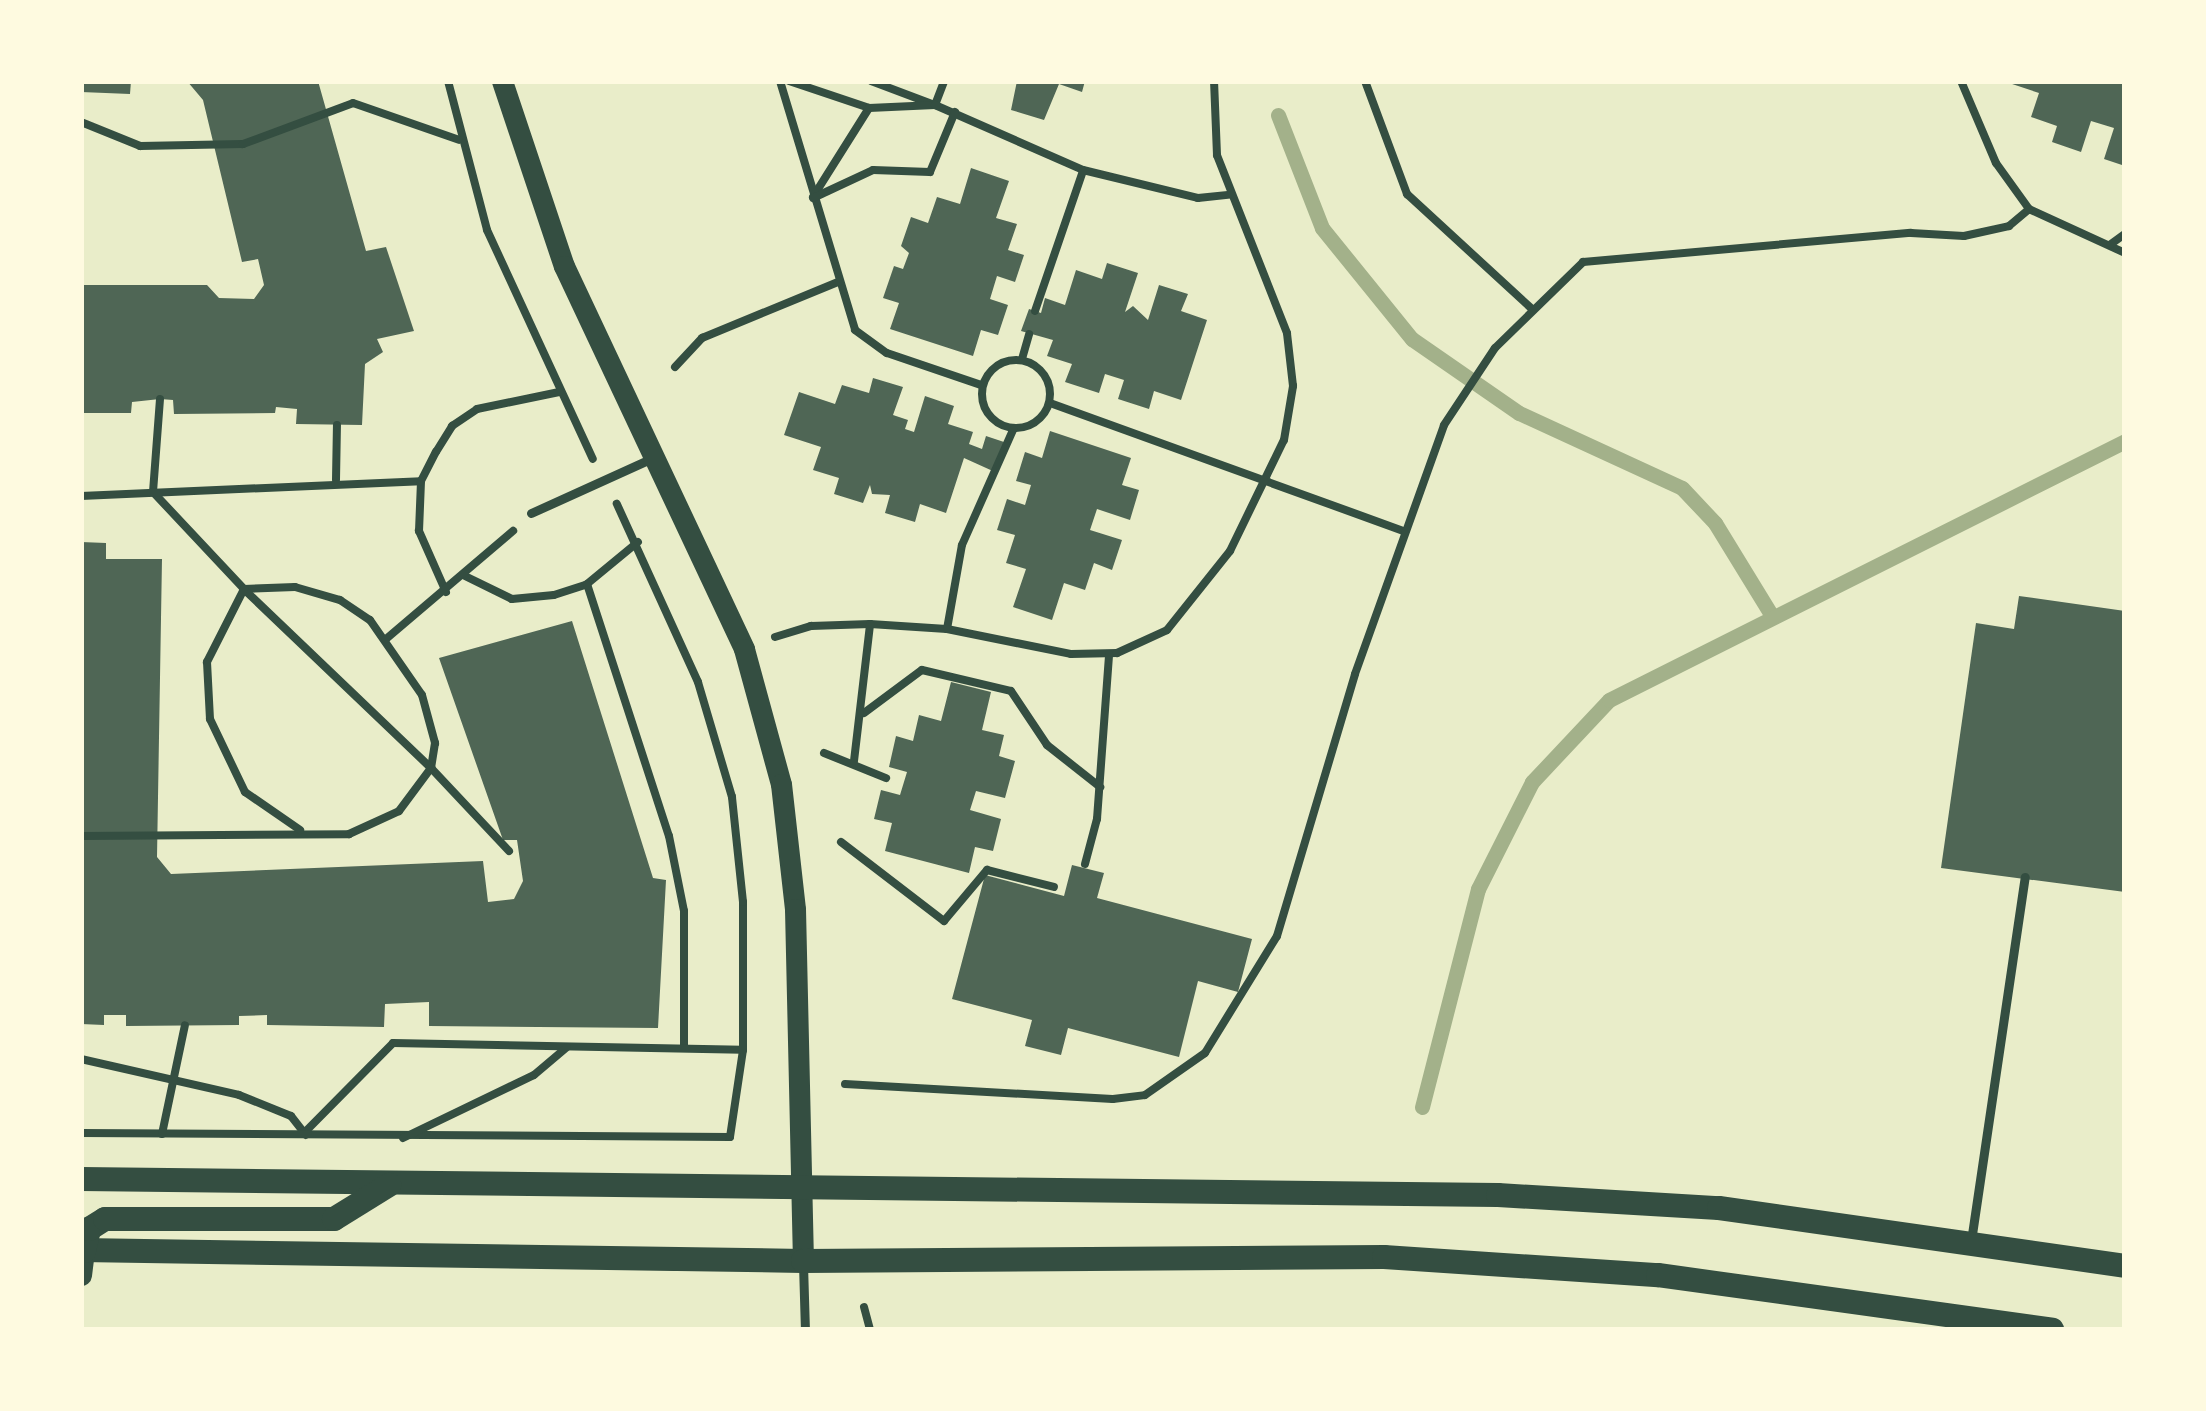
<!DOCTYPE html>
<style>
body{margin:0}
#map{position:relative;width:2206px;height:1411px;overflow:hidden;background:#e9edc9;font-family:Ubuntu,sans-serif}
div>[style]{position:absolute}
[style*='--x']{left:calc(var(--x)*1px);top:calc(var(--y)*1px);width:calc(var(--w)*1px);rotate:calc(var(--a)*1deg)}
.stream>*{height:15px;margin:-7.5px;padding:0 7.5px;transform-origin:7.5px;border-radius:7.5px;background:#a3b18a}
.building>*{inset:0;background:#4f6655}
.path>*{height:8px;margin:-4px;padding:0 4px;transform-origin:4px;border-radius:4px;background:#344e41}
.path>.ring{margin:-4px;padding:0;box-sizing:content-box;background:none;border:8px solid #344e41;border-radius:50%}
.service>*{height:9px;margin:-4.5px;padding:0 4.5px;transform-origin:4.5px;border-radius:4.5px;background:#344e41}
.tertiary>*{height:21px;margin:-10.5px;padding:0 10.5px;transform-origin:10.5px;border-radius:10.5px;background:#344e41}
.secondary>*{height:24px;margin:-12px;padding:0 12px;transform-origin:12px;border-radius:12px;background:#344e41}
span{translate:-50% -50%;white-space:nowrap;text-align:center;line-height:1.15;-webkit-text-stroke:10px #fefae0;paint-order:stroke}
.frame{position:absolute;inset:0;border:84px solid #fefae0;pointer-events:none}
</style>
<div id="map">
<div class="stream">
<div style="--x:1278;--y:115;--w:121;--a:68.7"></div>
<div style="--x:1322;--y:228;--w:143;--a:51"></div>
<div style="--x:1412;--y:339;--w:130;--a:34.7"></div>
<div style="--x:1519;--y:413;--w:179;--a:24.7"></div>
<div style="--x:1682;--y:488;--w:48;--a:46.7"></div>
<div style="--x:1715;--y:523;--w:109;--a:58.5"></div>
<div style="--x:1422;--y:1107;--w:225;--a:-75.6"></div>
<div style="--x:1478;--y:889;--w:120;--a:-63.2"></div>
<div style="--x:1532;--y:782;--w:112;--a:-46.8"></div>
<div style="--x:1609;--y:700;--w:577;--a:-26.65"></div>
</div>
<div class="building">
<div style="clip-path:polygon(81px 81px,131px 81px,130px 94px,81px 92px)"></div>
<div style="clip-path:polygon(187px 81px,318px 81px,366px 251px,386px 247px,414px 331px,377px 339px,383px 352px,365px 364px,362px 425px,296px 424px,297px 409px,276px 407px,275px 413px,174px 414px,173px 400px,160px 399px,132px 402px,131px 413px,81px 413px,81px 285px,207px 285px,219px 298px,254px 299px,264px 285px,258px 259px,242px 262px,203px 100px)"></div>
<div style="clip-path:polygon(1017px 81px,1085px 81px,1082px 92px,1059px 84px,1044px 120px,1011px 110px)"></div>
<div style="clip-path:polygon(2003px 81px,2125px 81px,2125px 166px,2104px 159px,2114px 128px,2091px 121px,2081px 152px,2052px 142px,2057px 126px,2031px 117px,2039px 93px)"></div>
<div style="clip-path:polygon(971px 168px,1009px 181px,996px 218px,1017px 224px,1008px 250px,1024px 255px,1015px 282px,997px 276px,990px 299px,1008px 305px,998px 335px,981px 330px,973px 356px,890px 329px,899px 303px,883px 298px,894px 266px,903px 269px,909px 253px,901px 246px,911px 217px,928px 223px,937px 197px,960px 204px)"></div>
<div style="clip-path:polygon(1107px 263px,1138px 273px,1125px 312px,1133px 306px,1148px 320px,1159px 285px,1188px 294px,1181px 311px,1207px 320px,1181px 400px,1154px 391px,1149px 409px,1118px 399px,1124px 380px,1105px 374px,1099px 393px,1065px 382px,1072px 364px,1047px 356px,1053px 340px,1021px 331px,1029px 309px,1041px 313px,1045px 298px,1065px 305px,1076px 270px,1102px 279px)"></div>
<div style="clip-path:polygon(873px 378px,903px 387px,893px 415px,908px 420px,905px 429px,914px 432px,925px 396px,954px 406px,948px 424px,973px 432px,969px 444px,982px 449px,986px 436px,1004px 442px,995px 472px,964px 458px,946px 513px,920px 504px,915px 522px,885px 513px,890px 495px,872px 494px,870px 485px,863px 503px,834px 494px,839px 478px,813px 470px,821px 447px,784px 435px,799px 392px,835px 404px,842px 385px,869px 393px)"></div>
<div style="clip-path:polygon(1050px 431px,1131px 458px,1122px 485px,1139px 490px,1130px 520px,1097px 509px,1090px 530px,1122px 540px,1112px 570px,1094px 563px,1085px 590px,1064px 583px,1052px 620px,1013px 607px,1026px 569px,1006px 563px,1015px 535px,997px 530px,1007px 499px,1025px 505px,1031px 485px,1016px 481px,1025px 452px,1042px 458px)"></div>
<div style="clip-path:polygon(81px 542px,106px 543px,106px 559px,162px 559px,157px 857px,171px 874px,483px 861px,488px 902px,514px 899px,523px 881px,517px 840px,503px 840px,439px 658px,572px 621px,653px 878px,666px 880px,658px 1028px,429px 1026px,429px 1002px,385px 1004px,384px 1027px,267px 1025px,267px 1015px,239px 1016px,239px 1025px,126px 1026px,126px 1015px,104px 1015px,104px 1025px,81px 1024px)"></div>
<div style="clip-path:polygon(2019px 596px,2125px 611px,2125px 892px,1941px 868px,1976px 623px,2014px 629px)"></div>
<div style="clip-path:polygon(951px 682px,991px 692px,982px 730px,1004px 735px,999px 756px,1015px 761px,1005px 798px,976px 791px,970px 810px,1001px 819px,993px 851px,975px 847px,969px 873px,885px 851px,892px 823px,874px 819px,881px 790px,900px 795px,907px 772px,889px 767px,896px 736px,913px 741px,919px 715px,941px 721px)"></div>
<div style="clip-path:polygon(1072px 865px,1104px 873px,1097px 898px,1252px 939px,1238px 992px,1198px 981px,1179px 1057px,1068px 1028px,1061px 1055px,1025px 1046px,1032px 1020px,952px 999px,985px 875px,1064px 896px)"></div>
</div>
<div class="path">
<div style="--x:448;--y:81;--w:154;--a:75.3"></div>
<div style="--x:487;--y:230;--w:252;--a:65.2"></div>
<div style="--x:780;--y:81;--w:260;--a:73.2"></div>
<div style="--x:855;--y:330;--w:39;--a:36"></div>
<div style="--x:887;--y:353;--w:99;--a:18.8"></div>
<div style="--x:789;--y:81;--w:84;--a:18.6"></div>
<div style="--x:869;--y:108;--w:105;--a:122.2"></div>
<div style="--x:871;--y:81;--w:68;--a:20.6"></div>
<div style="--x:935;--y:105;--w:26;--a:-69"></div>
<div style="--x:1365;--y:81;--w:121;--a:69.6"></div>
<div style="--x:1407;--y:194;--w:168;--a:42.6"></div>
<div style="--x:1961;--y:81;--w:89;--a:66.9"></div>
<div style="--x:1996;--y:163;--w:57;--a:54.3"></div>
<div style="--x:2029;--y:209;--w:106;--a:24.6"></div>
<div style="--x:869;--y:108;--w:66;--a:-2.6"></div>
<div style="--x:935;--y:105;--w:162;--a:23.7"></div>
<div style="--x:1083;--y:170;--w:118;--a:13.7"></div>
<div style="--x:1198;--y:198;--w:30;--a:-6"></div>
<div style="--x:81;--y:122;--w:64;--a:22.1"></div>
<div style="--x:140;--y:146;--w:103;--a:-1.1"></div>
<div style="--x:243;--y:144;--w:117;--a:-20.4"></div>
<div style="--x:353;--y:103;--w:112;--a:19.2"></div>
<div style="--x:813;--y:198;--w:66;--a:-25"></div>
<div style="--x:873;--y:170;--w:57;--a:2"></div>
<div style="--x:930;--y:172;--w:65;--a:-67.4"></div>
<div style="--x:2111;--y:244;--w:17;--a:-36"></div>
<div style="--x:1035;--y:311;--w:148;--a:-71.1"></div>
<div style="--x:1022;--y:359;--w:26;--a:-74"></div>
<div class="ring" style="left:982px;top:360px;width:60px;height:60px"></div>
<div style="--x:675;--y:367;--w:40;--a:-47"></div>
<div style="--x:702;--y:338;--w:149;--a:-22.4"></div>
<div style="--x:160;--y:399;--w:93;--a:94.3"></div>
<div style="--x:153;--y:492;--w:133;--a:46.8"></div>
<div style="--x:244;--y:589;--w:51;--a:-2.2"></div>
<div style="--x:295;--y:587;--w:47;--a:16.1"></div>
<div style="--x:340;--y:600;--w:36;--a:34"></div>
<div style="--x:370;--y:620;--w:91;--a:55.3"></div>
<div style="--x:422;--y:695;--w:50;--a:74.8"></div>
<div style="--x:435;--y:743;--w:25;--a:99"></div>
<div style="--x:431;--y:768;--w:114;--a:46.8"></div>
<div style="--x:1050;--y:403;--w:375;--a:19.9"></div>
<div style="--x:336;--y:480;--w:55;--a:-89"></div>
<div style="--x:81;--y:496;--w:340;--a:-2.5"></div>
<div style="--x:465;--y:576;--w:52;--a:26.1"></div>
<div style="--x:512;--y:599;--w:42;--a:-5.4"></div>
<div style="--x:554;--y:595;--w:35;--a:-18"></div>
<div style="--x:587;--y:584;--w:66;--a:-39.5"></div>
<div style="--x:587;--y:584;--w:265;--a:72"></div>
<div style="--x:669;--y:836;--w:76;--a:78.7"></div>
<div style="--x:684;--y:911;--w:136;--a:90"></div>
<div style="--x:446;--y:592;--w:67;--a:-113.9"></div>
<div style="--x:419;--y:531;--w:50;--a:-87.7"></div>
<div style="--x:421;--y:481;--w:33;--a:-63"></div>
<div style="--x:436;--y:452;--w:31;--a:-58"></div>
<div style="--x:452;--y:426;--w:30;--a:-34"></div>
<div style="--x:477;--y:409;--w:84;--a:-11.7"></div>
<div style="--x:947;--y:629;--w:85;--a:-79.9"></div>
<div style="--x:962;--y:545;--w:126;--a:-66.1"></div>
<div style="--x:775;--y:637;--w:38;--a:-17"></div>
<div style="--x:811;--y:626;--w:59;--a:-1.9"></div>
<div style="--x:870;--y:624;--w:77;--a:3.7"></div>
<div style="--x:947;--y:629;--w:126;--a:11.4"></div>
<div style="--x:1071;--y:654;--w:46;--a:-1.2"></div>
<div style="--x:1117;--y:653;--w:55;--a:-24.7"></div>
<div style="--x:1167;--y:630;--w:101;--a:-51.4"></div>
<div style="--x:1230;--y:551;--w:123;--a:-64.1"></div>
<div style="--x:1284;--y:440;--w:55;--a:-80.5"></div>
<div style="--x:1293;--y:386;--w:53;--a:-96.5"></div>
<div style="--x:1287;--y:333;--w:191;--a:-111.5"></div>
<div style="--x:1217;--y:155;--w:74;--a:-92.3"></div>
<div style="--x:386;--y:639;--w:167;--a:-40.4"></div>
<div style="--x:864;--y:713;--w:72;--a:-36.6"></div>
<div style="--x:922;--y:670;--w:91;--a:13.3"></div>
<div style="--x:1011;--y:691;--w:65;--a:56.3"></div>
<div style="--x:1047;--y:745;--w:68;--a:38.4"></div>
<div style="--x:824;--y:753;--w:67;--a:22"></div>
<div style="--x:854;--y:761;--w:138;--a:-83.3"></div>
<div style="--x:81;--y:836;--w:268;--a:-0.4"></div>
<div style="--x:349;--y:834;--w:55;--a:-24.7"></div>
<div style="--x:399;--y:811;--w:54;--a:-53.3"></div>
<div style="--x:431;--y:768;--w:259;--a:-136.3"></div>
<div style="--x:244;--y:589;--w:82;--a:116.9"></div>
<div style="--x:207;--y:662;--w:57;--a:87"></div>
<div style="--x:210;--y:719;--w:81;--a:64.4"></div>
<div style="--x:245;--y:792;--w:67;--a:34.6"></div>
<div style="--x:841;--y:842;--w:130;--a:37.5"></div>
<div style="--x:944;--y:921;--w:67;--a:-49.9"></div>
<div style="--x:987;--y:870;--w:69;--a:14.2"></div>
<div style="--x:1085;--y:864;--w:47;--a:-75.1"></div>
<div style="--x:1097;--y:819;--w:165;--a:-85.8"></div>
<div style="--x:81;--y:1059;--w:162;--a:12.8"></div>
<div style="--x:239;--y:1095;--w:56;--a:22"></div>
<div style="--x:291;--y:1116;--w:24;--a:52"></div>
<div style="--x:845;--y:1084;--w:268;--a:3.2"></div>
<div style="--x:1113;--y:1099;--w:32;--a:-7"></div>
<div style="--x:1145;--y:1095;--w:73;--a:-35"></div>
<div style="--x:1205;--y:1053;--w:137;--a:-58.4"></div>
<div style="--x:1277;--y:936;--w:273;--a:-73.4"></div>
<div style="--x:1355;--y:674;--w:264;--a:-70.3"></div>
<div style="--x:1444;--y:425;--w:92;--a:-56.5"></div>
<div style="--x:1495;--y:348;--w:123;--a:-44.3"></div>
<div style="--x:1583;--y:262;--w:329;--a:-5.1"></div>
<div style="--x:1911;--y:233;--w:53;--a:3.2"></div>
<div style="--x:1964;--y:236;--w:46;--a:-12.5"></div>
<div style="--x:2009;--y:226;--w:26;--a:-40"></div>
<div style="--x:307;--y:1130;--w:122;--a:-45.3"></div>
<div style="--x:393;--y:1043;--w:349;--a:1.1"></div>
<div style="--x:81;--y:1133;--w:649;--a:0.35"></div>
<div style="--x:730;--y:1137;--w:88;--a:-81.5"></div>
<div style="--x:743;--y:1050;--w:148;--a:-90"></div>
<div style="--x:743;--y:902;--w:106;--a:-96"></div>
<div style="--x:732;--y:797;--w:120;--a:-106.5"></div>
<div style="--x:698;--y:682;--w:196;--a:-114.5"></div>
<div style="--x:162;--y:1134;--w:111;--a:-78.1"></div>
<div style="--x:403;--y:1138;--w:145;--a:-25.7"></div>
<div style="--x:534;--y:1075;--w:43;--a:-40.3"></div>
<div style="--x:864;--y:1307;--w:24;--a:75"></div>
</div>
<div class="service">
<div style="--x:531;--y:513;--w:133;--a:-24.4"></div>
<div style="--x:1971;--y:1241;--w:368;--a:-81.6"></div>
<div style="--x:803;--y:1264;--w:66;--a:88.3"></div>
</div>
<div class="tertiary">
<div style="--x:502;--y:81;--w:195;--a:71.5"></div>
<div style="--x:564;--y:266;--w:423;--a:64.8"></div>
<div style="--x:744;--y:649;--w:140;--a:74.7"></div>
<div style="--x:781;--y:784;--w:126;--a:83.6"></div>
<div style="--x:795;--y:909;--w:352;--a:88.7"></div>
<div style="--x:81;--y:1275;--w:24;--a:-83"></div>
</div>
<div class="secondary">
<div style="--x:81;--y:1179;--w:1417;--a:0.65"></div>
<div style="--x:1498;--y:1195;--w:221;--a:3.4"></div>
<div style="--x:1719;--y:1208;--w:410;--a:8.1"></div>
<div style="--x:81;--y:1250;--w:722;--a:0.87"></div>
<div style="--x:803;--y:1261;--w:581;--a:-0.39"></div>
<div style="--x:1384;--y:1257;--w:275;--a:3.8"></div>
<div style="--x:1658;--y:1275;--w:398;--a:7.9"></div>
<div style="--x:84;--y:1251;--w:23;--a:-77"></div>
<div style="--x:89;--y:1229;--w:19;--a:-32"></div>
<div style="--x:105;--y:1219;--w:229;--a:0"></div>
<div style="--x:334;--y:1219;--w:65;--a:-31.7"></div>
</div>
<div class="frame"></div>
</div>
